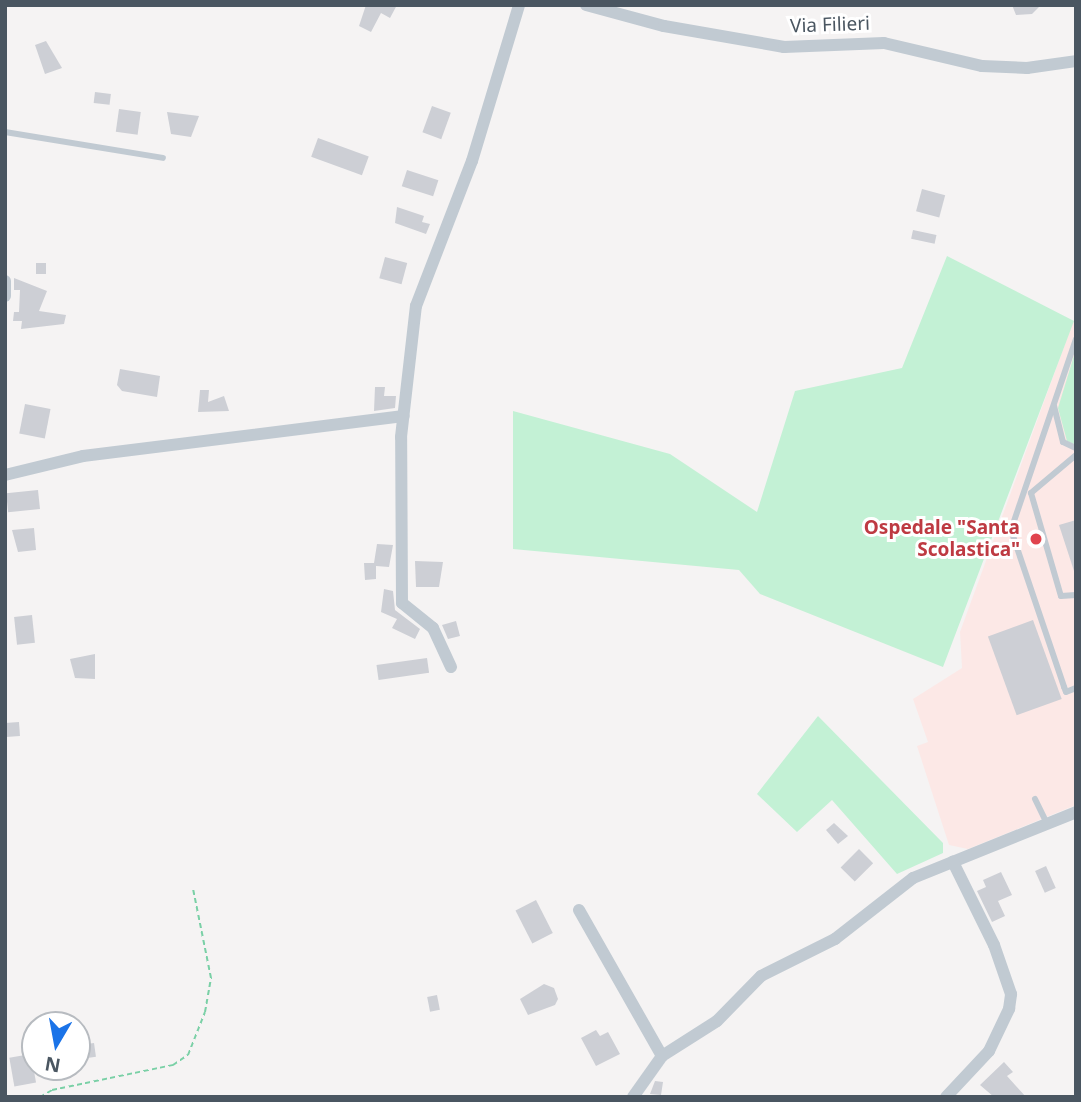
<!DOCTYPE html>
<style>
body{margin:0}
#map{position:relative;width:1081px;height:1102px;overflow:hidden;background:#f5f3f3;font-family:"Noto Sans",sans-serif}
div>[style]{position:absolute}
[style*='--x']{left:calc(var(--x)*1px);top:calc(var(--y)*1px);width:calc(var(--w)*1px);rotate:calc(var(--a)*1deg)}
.medical>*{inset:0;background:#fce8e6}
.green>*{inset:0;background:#c3f1d5}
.building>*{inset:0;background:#cdcfd5;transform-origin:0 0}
.path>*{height:2px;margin-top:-1px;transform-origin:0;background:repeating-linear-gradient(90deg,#7ad0a6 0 5px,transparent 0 8.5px)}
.lane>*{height:6px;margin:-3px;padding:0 3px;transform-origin:3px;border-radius:3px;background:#c1cad2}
.street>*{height:12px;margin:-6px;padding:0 6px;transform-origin:6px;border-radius:6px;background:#c1cad2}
.dots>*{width:19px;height:19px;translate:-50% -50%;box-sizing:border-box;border:4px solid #fff;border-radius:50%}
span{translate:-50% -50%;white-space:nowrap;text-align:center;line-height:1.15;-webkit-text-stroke:6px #fff;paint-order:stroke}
.street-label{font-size:19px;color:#4a5661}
.health-label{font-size:19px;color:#be3a42;font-weight:700}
.right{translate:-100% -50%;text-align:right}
.frame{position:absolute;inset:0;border:7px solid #4a5661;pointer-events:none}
.north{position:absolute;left:21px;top:1011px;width:70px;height:70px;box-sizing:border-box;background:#fff;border:2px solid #b7bbc0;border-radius:50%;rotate:190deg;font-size:19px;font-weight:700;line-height:28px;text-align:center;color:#4a5661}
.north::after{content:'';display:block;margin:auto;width:24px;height:32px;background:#1a73e8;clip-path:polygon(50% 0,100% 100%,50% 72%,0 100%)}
</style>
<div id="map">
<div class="medical">
<div style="clip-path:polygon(1076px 314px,1076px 805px,968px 849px,949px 845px,917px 746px,928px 742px,913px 699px,962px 668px,960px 632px)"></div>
</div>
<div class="green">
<div style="clip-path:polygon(947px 256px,1074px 321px,943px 667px,760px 594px,739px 570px,513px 549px,513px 411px,670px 454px,757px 512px,795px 391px,902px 368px)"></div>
<div style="clip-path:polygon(1076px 349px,1076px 445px,1067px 441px,1058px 408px)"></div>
<div style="clip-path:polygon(818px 716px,943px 843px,943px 853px,897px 874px,832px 800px,797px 832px,757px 794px)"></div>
</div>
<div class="building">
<div style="clip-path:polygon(366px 5px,397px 5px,390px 18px,381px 13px,371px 32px,359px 26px)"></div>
<div style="clip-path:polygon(1012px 5px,1041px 5px,1032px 14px,1016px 15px)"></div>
<div style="clip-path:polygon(46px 41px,62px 68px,45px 74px,35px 45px)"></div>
<div style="left:95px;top:92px;width:16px;height:11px;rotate:7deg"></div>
<div style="left:432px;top:106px;width:20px;height:28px;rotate:20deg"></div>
<div style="left:119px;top:109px;width:22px;height:23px;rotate:8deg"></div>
<div style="clip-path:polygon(167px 112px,199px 116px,191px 137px,171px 134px)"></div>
<div style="left:318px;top:138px;width:54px;height:20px;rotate:20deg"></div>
<div style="left:407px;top:170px;width:33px;height:17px;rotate:18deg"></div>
<div style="left:922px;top:189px;width:24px;height:23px;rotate:15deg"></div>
<div style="clip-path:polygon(397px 207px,424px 216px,422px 222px,430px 224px,426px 234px,395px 223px)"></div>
<div style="left:913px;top:230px;width:24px;height:9px;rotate:12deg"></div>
<div style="left:385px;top:257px;width:23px;height:22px;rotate:15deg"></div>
<div style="left:36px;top:263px;width:10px;height:11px"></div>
<div style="clip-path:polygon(14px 278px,47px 291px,39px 311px,66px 315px,64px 324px,21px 329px,22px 321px,13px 321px,14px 312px,19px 312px,20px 290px,14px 290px)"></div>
<div style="clip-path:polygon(120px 369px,160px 376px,157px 397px,122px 391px,117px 385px)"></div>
<div style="clip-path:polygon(375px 387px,385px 387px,384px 396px,396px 396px,395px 408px,374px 411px)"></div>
<div style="clip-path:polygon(200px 390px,209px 390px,208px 402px,224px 396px,229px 411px,198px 412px)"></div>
<div style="left:25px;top:404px;width:26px;height:30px;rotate:11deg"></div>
<div style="left:38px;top:490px;width:19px;height:32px;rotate:84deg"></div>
<div style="clip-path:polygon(1076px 520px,1076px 571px,1074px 571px,1059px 525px)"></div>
<div style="clip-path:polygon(34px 528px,36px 550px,18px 552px,12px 530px)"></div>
<div style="clip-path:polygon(377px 544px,393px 545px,389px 567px,376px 566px,376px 579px,365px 580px,364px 563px,374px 563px)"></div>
<div style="clip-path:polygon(415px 561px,443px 562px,439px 587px,416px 587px)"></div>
<div style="clip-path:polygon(384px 589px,393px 591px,395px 610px,420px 629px,415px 639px,392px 628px,397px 619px,381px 612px)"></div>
<div style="left:32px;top:615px;width:28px;height:18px;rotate:84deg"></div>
<div style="left:1033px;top:620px;width:84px;height:48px;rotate:70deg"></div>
<div style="clip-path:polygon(456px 621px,460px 636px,448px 639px,442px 625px)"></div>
<div style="clip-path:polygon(95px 654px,95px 679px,75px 678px,70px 659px)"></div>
<div style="left:427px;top:658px;width:15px;height:51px;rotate:82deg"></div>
<div style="left:19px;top:722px;width:14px;height:14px;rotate:86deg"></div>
<div style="clip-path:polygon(834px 823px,848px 836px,838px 844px,826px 830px)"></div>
<div style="left:859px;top:849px;width:20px;height:26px;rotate:45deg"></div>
<div style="left:1046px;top:866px;width:24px;height:12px;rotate:66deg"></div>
<div style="clip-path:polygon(1001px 872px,1012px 895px,998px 901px,1005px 916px,992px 922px,977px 891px,986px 887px,983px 880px)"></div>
<div style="left:536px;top:900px;width:37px;height:23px;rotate:63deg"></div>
<div style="clip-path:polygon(544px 984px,554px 988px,558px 999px,555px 1005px,528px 1015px,520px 999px)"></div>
<div style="left:437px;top:995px;width:15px;height:10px;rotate:79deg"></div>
<div style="clip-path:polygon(596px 1030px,600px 1036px,608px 1032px,620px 1054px,596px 1066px,581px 1038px)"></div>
<div style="left:94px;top:1043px;width:14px;height:17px;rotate:82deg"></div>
<div style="left:31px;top:1054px;width:29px;height:22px;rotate:80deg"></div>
<div style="clip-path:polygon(1004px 1062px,1013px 1072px,1007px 1076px,1026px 1097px,994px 1097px,980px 1085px)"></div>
<div style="clip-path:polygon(655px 1081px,663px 1082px,661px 1095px,650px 1094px)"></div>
</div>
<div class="path">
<div style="--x:40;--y:1097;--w:14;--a:-30"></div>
<div style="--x:52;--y:1090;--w:124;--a:-11.7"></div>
<div style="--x:173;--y:1065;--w:18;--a:-34"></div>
<div style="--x:188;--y:1055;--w:46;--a:-68.4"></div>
<div style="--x:205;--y:1012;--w:35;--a:-80"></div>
<div style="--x:211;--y:978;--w:91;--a:-101.4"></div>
</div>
<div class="lane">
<div style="--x:5;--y:132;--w:160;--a:9.3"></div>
<div style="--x:1076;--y:339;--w:202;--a:108.8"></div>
<div style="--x:1011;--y:530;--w:166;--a:71.3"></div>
<div style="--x:1064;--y:687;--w:5;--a:68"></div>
<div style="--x:1066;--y:692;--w:11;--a:-22"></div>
<div style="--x:1054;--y:406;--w:37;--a:76"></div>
<div style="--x:1063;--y:442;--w:14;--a:25"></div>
<div style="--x:1076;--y:455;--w:59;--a:139.8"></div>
<div style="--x:1031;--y:493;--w:107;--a:73.8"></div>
<div style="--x:1061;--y:596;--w:15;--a:-4"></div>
<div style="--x:1035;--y:799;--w:28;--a:64"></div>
</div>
<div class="street">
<div style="--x:586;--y:5;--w:81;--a:15.1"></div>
<div style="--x:664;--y:26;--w:122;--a:9.9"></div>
<div style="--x:784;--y:47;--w:100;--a:-2.3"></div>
<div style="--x:884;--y:43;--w:101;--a:13.2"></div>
<div style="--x:982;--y:66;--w:45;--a:2.5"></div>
<div style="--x:1027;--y:68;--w:49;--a:-8.1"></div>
<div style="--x:5;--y:281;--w:15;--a:90"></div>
<div style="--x:5;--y:475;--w:80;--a:-13.7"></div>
<div style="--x:83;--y:456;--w:323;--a:-7.1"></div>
<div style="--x:451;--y:667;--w:43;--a:-114.8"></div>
<div style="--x:433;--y:628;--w:40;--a:-141"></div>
<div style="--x:402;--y:603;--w:166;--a:-90.3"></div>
<div style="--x:401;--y:437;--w:132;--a:-83.5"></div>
<div style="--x:416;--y:306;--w:155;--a:-68.9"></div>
<div style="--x:472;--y:161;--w:163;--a:-73.2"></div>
<div style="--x:579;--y:910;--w:168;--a:60.4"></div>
<div style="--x:633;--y:1097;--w:50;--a:-54.7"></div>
<div style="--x:662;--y:1056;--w:65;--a:-32.5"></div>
<div style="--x:717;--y:1021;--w:63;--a:-45.6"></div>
<div style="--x:761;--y:976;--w:83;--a:-26.6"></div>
<div style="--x:835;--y:939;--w:99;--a:-38"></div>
<div style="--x:913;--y:878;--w:176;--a:-22"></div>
<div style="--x:946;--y:1097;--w:63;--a:-46.9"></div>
<div style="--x:989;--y:1051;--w:47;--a:-64.5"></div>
<div style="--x:1009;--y:1009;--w:15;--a:-82"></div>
<div style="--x:1011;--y:994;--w:52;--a:-109.1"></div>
<div style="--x:994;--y:945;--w:93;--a:-116.3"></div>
</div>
<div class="dots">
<div style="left:1036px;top:539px;background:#e0444e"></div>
</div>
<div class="street-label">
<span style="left:830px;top:25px;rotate:-2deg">Via Filieri</span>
</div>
<div class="health-label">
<span class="right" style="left:1020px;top:539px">Ospedale "Santa<br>Scolastica"</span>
</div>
<div class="frame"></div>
<div class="north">N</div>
</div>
